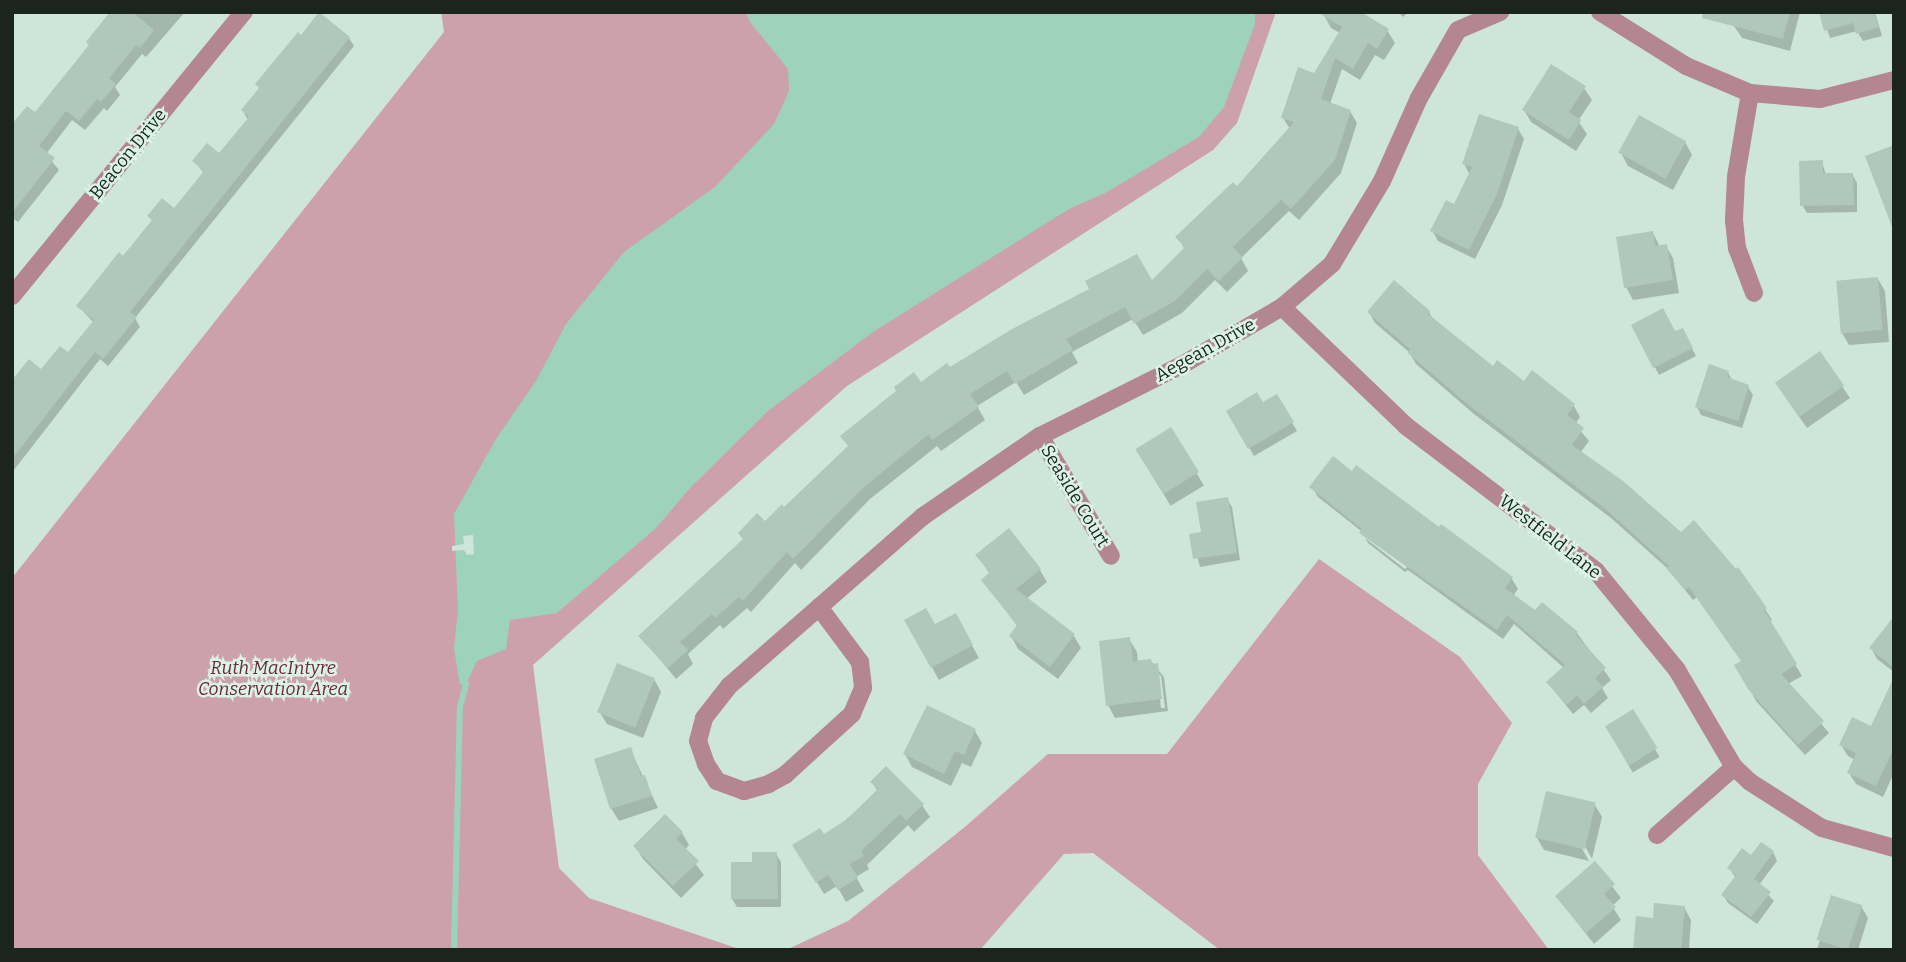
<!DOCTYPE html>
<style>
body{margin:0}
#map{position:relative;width:1906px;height:962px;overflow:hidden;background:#cee5da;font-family:Bitter,serif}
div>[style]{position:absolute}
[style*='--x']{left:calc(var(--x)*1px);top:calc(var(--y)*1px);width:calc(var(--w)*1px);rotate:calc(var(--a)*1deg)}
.green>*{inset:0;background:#cda1ac}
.water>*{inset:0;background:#9dd3ba}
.pier>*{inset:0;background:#cee5da}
.shadow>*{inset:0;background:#0003;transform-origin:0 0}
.stream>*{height:6px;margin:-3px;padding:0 3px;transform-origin:3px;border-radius:3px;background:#9dd3ba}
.building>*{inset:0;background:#b0c7bc;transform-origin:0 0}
.minor>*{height:18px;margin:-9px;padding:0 9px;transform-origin:9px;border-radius:9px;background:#b38691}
span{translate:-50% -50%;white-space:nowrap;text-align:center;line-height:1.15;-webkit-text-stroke:5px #dbf3e7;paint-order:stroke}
.street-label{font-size:18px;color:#1c2420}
.park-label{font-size:18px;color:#69283d;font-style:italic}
.frame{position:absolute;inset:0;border:14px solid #1c2420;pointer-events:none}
</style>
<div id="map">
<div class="green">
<div style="clip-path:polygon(441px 12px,1276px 12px,1237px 123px,1213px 150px,847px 386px,533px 665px,559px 868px,589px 898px,742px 950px,12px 950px,12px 578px,444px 32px)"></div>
<div style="clip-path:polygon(1319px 559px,1460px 657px,1512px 723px,1478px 784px,1478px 855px,1549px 950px,1220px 950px,1093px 853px,1064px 854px,980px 950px,786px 950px,848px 921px,966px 826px,1048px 754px,1167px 754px)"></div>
</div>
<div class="water">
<div style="clip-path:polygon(746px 12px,1255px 12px,1255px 24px,1224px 107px,1199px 137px,1107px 192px,1069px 209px,873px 332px,768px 411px,691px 487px,655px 529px,557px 613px,510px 620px,506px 649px,477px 661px,466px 684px,460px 685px,454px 648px,458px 609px,454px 514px,496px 439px,536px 381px,566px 324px,624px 252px,715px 187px,774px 124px,789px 91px,788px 69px,750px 22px)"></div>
</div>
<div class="pier">
<div style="clip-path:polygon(473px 535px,474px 554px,467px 555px,464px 550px,452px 551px,452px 546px,464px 544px,463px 536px)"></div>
</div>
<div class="shadow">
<div style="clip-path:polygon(113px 12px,185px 12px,146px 57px,142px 54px,115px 87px,120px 95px,107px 111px,104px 108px,85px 130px,72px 120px,46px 154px,59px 170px,18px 222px,14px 219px,12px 221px,12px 127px,35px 114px,90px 46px)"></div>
<div style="clip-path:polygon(1398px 12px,1409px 12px,1403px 17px)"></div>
<div style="clip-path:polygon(1738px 12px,1800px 12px,1790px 51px,1742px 38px,1734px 26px)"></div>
<div style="clip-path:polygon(1821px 12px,1875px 12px,1882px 36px,1863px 41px,1857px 31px,1830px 38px)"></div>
<div style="clip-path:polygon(1324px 15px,1387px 30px,1395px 43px,1384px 60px,1375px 55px,1360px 80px,1342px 69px,1330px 104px,1350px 111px,1357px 123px,1341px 173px,1299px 220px,1289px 211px,1241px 258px,1248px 271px,1227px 292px,1215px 280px,1182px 313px,1143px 335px,1133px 319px,1072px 352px,1078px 363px,1024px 395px,1016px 382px,977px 406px,985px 420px,941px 451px,937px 446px,870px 499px,801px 570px,795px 563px,751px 612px,747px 608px,723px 629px,720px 625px,688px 654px,693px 664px,676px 679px,641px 636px,744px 540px,740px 534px,765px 524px,784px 509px,921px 385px,950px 369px,1151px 283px,1185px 250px,1178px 237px,1237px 189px,1290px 129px,1283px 118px,1315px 75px,1340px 33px,1331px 28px)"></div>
<div style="clip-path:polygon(349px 38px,354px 46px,135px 318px,140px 327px,108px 366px,100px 359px,14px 470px,12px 385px,68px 355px,94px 323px,78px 306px,153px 222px,149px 216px,174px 210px,204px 173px,194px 161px,219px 155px,248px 120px,243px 111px)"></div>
<div style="clip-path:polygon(1584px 88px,1592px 100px,1578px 121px,1587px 134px,1576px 151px,1531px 122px,1524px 110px)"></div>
<div style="clip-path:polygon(1518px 129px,1524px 139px,1502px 205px,1475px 259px,1438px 241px,1432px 230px,1455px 206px,1470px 175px,1464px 164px)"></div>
<div style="clip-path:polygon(1685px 142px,1692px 155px,1673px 190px,1628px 166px,1621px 153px)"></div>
<div style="clip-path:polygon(1822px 162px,1826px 175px,1852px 174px,1857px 183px,1857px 212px,1807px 213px,1802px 205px)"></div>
<div style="clip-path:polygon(1653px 233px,1660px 247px,1666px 246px,1673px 258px,1679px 293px,1633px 300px,1626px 287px)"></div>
<div style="clip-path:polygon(1878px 279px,1885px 291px,1889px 342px,1849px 345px,1842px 333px)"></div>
<div style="clip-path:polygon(1369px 312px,1429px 312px,1434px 321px,1493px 369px,1574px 406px,1580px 417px,1575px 424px,1589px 441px,1580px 453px,1765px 609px,1772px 620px,1769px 622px,1802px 676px,1788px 684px,1829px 733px,1805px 755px,1756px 701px,1737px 665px,1742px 662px,1697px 597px,1693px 600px,1668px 569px,1611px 518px,1474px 414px,1416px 364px,1409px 352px,1375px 323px)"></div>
<div style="clip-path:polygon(1633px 326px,1675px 333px,1682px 330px,1696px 356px,1659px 375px)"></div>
<div style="clip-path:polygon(1820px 353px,1850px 398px,1807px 428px,1784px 395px)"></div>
<div style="clip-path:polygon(1728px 373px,1733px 382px,1748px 387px,1753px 395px,1742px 428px,1701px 415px,1697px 407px)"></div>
<div style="clip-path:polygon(1277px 397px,1297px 431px,1254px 456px,1228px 411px,1263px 405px)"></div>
<div style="left:1170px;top:429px;width:66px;height:39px;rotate:59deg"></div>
<div style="clip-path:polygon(1312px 487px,1439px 530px,1442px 526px,1512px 579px,1518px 589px,1513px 596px,1535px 613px,1577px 633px,1611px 680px,1602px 688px,1608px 698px,1591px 713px,1584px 705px,1573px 714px,1548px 683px,1564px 668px,1514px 624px,1503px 639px,1408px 570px,1405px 572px,1368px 543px,1365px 538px,1405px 569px,1407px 567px,1318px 497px)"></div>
<div style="clip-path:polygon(1227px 499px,1232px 507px,1240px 560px,1200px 567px,1191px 535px,1203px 534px)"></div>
<div style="clip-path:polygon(977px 555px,1040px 570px,1047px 582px,1026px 599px,1074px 636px,1081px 648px,1058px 679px,1018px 649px,1011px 636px,1018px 627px,983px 580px,990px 574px)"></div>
<div style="clip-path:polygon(955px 615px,979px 658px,939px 680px,906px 621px,934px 626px)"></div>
<div style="clip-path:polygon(1894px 634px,1894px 672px,1877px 659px,1871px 648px)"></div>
<div style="clip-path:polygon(evenodd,1129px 639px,1137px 652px,1138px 662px,1150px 660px,1164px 677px,1168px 711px,1115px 718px,1108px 705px,1129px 639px,1157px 672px,1161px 676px,1165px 708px,1161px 708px,1157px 672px)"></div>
<div style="clip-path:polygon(654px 679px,661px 692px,643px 738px,607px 724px,599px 711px)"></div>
<div style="clip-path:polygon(1894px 694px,1894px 773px,1883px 797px,1856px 784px,1849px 773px,1855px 760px,1848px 756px,1841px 745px,1872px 728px)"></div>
<div style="left:1633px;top:711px;width:53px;height:31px;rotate:60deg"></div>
<div style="clip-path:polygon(975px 731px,982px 743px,971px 767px,962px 763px,951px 786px,912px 767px,905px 754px)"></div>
<div style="clip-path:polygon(630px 749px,658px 808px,619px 821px,611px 808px)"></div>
<div style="clip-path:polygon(872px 782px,922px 805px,930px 817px,914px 832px,908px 825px,867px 865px,869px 869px,856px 877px,864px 891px,846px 902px,837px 886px,824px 894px,802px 858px,878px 792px)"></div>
<div style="clip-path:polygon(1595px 805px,1602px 817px,1592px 859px,1582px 841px,1579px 843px,1589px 861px,1544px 850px,1537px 838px)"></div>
<div style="clip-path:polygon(682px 833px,689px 845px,685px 850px,704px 875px,681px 898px,643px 859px,635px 846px)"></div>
<div style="clip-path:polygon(1773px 852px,1777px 861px,1759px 885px,1774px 901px,1757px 924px,1728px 903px,1723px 895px,1736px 878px,1729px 868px)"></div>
<div style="clip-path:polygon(776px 854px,781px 862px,781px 907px,737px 907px,732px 899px)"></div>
<div style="clip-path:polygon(1595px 864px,1621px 898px,1612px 906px,1621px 920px,1594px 944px,1557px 897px)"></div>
<div style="clip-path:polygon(1832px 898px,1861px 906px,1868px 918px,1858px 950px,1817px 950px)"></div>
<div style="clip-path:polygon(1684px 907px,1691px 920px,1689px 950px,1635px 950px)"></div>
</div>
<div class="stream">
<div style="--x:454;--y:950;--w:243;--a:-88.6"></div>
<div style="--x:460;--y:707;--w:24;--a:-75"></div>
</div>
<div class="building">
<div style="clip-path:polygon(110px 12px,132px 12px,154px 30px,140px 48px,136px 45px,109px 78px,116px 84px,101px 102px,97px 99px,79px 121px,66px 111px,39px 146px,55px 158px,12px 213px,12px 124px,27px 106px,35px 112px,89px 45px,86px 42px)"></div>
<div style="clip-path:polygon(319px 12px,350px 37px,130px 312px,137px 317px,103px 359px,95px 352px,12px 459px,12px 380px,29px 359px,41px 369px,60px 346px,68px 352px,94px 320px,76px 306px,119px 252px,123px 256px,152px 220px,147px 216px,162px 198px,174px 208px,204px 171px,192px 161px,207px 143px,219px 153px,249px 117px,241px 110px,259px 88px,255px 84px,298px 32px,301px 35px)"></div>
<div style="clip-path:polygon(1317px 12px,1361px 12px,1389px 29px,1377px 49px,1368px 43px,1353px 69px,1335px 58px,1321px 99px,1351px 110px,1335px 160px,1291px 209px,1281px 200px,1233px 247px,1243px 257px,1219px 281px,1207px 269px,1175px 301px,1134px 324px,1125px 307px,1066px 339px,1073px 350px,1015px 384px,1007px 371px,970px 394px,979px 407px,932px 440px,929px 434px,864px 487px,793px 559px,787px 552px,743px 601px,739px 597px,715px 618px,712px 614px,680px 642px,688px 650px,668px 668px,638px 636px,743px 539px,738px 533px,757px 513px,765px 521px,782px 504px,784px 507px,848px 446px,840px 436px,896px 391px,894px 387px,914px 372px,921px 382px,947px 363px,950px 367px,1012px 329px,1089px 289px,1085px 281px,1137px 254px,1152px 280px,1185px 247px,1175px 237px,1233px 182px,1237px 186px,1294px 122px,1281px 118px,1298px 67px,1314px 73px,1342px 27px)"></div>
<div style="clip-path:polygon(1703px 12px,1790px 12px,1783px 39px,1702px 18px)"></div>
<div style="clip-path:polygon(1819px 12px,1874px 12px,1879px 27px,1856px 34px,1853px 23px,1824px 31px)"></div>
<div style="clip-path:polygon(1551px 64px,1586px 86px,1569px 112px,1581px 120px,1569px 140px,1522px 110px)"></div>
<div style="clip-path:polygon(1479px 114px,1519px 127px,1497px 194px,1469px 250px,1430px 231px,1446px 200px,1454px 204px,1472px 167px,1462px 164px)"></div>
<div style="left:1639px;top:115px;width:54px;height:43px;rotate:29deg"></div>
<div style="clip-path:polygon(1894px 145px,1894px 227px,1892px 227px,1865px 156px)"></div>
<div style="clip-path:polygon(1823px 160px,1823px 173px,1853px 173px,1854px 205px,1800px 206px,1799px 161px)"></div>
<div style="clip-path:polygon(1653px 231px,1655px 246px,1667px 244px,1673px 280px,1624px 288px,1616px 237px)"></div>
<div style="left:1878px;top:277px;width:53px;height:42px;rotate:85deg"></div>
<div style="clip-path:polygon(1394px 280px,1430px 311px,1428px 314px,1493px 366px,1497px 360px,1524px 381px,1532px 370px,1575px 404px,1567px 415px,1584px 428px,1572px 445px,1623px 481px,1681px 532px,1694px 520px,1736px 569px,1738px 567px,1767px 608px,1764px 610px,1797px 664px,1781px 674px,1824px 721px,1798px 745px,1748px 689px,1734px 665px,1741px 661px,1689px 587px,1685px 590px,1666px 568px,1669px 566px,1603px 507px,1466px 403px,1408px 353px,1410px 349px,1367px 312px)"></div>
<div style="clip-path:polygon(1663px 308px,1675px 331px,1683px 328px,1693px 348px,1653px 368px,1631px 325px)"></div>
<div style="left:1820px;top:351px;width:42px;height:55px;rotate:55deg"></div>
<div style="clip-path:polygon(1709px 364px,1729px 371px,1727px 377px,1749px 385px,1738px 421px,1695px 407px)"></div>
<div style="clip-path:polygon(1257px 392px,1263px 402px,1277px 394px,1294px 422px,1248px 449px,1226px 411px)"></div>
<div style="left:1171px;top:427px;width:53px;height:42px;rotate:58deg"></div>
<div style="clip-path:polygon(1333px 456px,1352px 471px,1356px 465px,1439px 527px,1441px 524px,1513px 577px,1505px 588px,1535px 610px,1542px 602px,1578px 632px,1576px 635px,1606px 668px,1595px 678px,1603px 687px,1584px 704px,1577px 695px,1567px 705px,1546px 682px,1565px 665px,1507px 615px,1497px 630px,1359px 533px,1362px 529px,1309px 487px)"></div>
<div style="clip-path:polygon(1228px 497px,1237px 553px,1193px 559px,1189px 534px,1201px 532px,1196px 502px)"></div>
<div style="clip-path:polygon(1009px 528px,1041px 569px,1016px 589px,1075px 634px,1050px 667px,1009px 636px,1017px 625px,981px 580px,990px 572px,975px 555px)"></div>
<div style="clip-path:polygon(926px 608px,935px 624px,956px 613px,973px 645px,931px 668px,904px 620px)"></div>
<div style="clip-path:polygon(1894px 616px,1894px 668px,1869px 648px)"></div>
<div style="clip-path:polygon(1130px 637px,1133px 661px,1151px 659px,1152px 664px,1158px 663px,1162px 699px,1106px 706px,1099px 641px)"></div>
<div style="left:617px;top:663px;width:41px;height:53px;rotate:22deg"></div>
<div style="clip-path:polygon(1894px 677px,1894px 748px,1876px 786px,1847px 773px,1856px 753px,1839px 745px,1852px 717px,1871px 726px)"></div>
<div style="clip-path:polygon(927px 705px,976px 729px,964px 755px,955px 751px,944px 774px,903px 754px)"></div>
<div style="left:1633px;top:709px;width:46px;height:33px;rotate:58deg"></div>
<div style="clip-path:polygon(631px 747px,641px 776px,645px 775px,652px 796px,610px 809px,594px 759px)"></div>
<div style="clip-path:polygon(886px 766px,924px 804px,906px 821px,900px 814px,861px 851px,864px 856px,850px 864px,858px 878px,838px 890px,828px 875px,816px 883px,792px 845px,820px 828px,824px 834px,846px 820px,878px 789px,870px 782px)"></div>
<div style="left:1546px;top:791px;width:51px;height:48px;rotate:13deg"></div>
<div style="clip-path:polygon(665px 814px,683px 832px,676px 839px,699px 861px,673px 886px,633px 846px)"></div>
<div style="clip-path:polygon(1761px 842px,1774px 851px,1754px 879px,1771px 892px,1751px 917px,1721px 895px,1736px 875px,1727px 868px,1742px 848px,1751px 855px)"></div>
<div style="clip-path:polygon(752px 852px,777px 852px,778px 899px,731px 899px,731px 862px,752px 862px)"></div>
<div style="clip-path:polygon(1595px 861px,1615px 884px,1604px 894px,1616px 907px,1586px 933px,1555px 896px)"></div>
<div style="left:1831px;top:895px;width:33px;height:47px;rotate:18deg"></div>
<div style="clip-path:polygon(1654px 903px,1685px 906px,1681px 950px,1633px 950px,1636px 916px,1653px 918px)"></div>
</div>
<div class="minor">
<div style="--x:1600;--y:12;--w:102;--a:32.1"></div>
<div style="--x:1686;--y:66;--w:69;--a:22.9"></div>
<div style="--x:1750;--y:93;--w:70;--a:4.9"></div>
<div style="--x:1820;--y:99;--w:76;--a:-14.4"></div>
<div style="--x:1750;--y:93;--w:85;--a:99.5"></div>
<div style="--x:1736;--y:177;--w:43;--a:92.7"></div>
<div style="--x:1734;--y:220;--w:28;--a:84"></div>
<div style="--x:1737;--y:248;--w:48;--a:69.3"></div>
<div style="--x:12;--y:296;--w:367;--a:-50.8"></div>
<div style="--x:1282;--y:307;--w:172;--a:43.8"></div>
<div style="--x:1406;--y:426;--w:239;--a:37.3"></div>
<div style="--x:1596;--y:571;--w:128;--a:50.7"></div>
<div style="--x:1677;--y:670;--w:113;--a:59.6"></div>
<div style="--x:1734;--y:767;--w:22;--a:43"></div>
<div style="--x:1750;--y:782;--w:85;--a:32.6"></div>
<div style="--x:1822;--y:828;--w:75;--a:15.5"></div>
<div style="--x:1040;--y:436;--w:139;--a:59.4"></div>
<div style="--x:819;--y:607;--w:69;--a:53.3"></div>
<div style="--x:860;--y:662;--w:26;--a:83"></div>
<div style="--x:863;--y:688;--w:28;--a:113"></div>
<div style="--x:852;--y:714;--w:91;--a:137.7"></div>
<div style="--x:785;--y:775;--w:18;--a:151"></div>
<div style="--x:769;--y:784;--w:26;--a:164"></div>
<div style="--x:744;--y:791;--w:29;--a:-160"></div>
<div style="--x:717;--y:781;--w:20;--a:-123"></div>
<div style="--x:706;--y:764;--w:24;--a:-109"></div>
<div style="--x:698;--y:741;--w:24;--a:-75"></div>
<div style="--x:704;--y:718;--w:41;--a:-52"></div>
<div style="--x:729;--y:686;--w:257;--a:-41.2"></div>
<div style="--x:922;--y:517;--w:143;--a:-34.5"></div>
<div style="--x:1040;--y:436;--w:159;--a:-26.6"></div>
<div style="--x:1182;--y:365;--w:116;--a:-30.1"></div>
<div style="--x:1282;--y:307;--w:66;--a:-40.7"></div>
<div style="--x:1332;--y:264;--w:97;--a:-58.9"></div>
<div style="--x:1382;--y:181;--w:91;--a:-66"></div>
<div style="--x:1419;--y:98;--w:78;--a:-60.2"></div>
<div style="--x:1458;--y:30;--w:46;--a:-23.2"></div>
<div style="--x:1657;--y:835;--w:103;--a:-41.4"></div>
</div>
<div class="street-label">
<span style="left:128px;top:154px;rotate:-51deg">Beacon Drive</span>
<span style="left:1205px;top:350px;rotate:-29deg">Aegean Drive</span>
<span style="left:1075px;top:496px;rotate:59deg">Seaside Court</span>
<span style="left:1550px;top:537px;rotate:38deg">Westfield Lane</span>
</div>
<div class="park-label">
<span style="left:273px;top:679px">Ruth MacIntyre<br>Conservation Area</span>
</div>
<div class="frame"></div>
</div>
